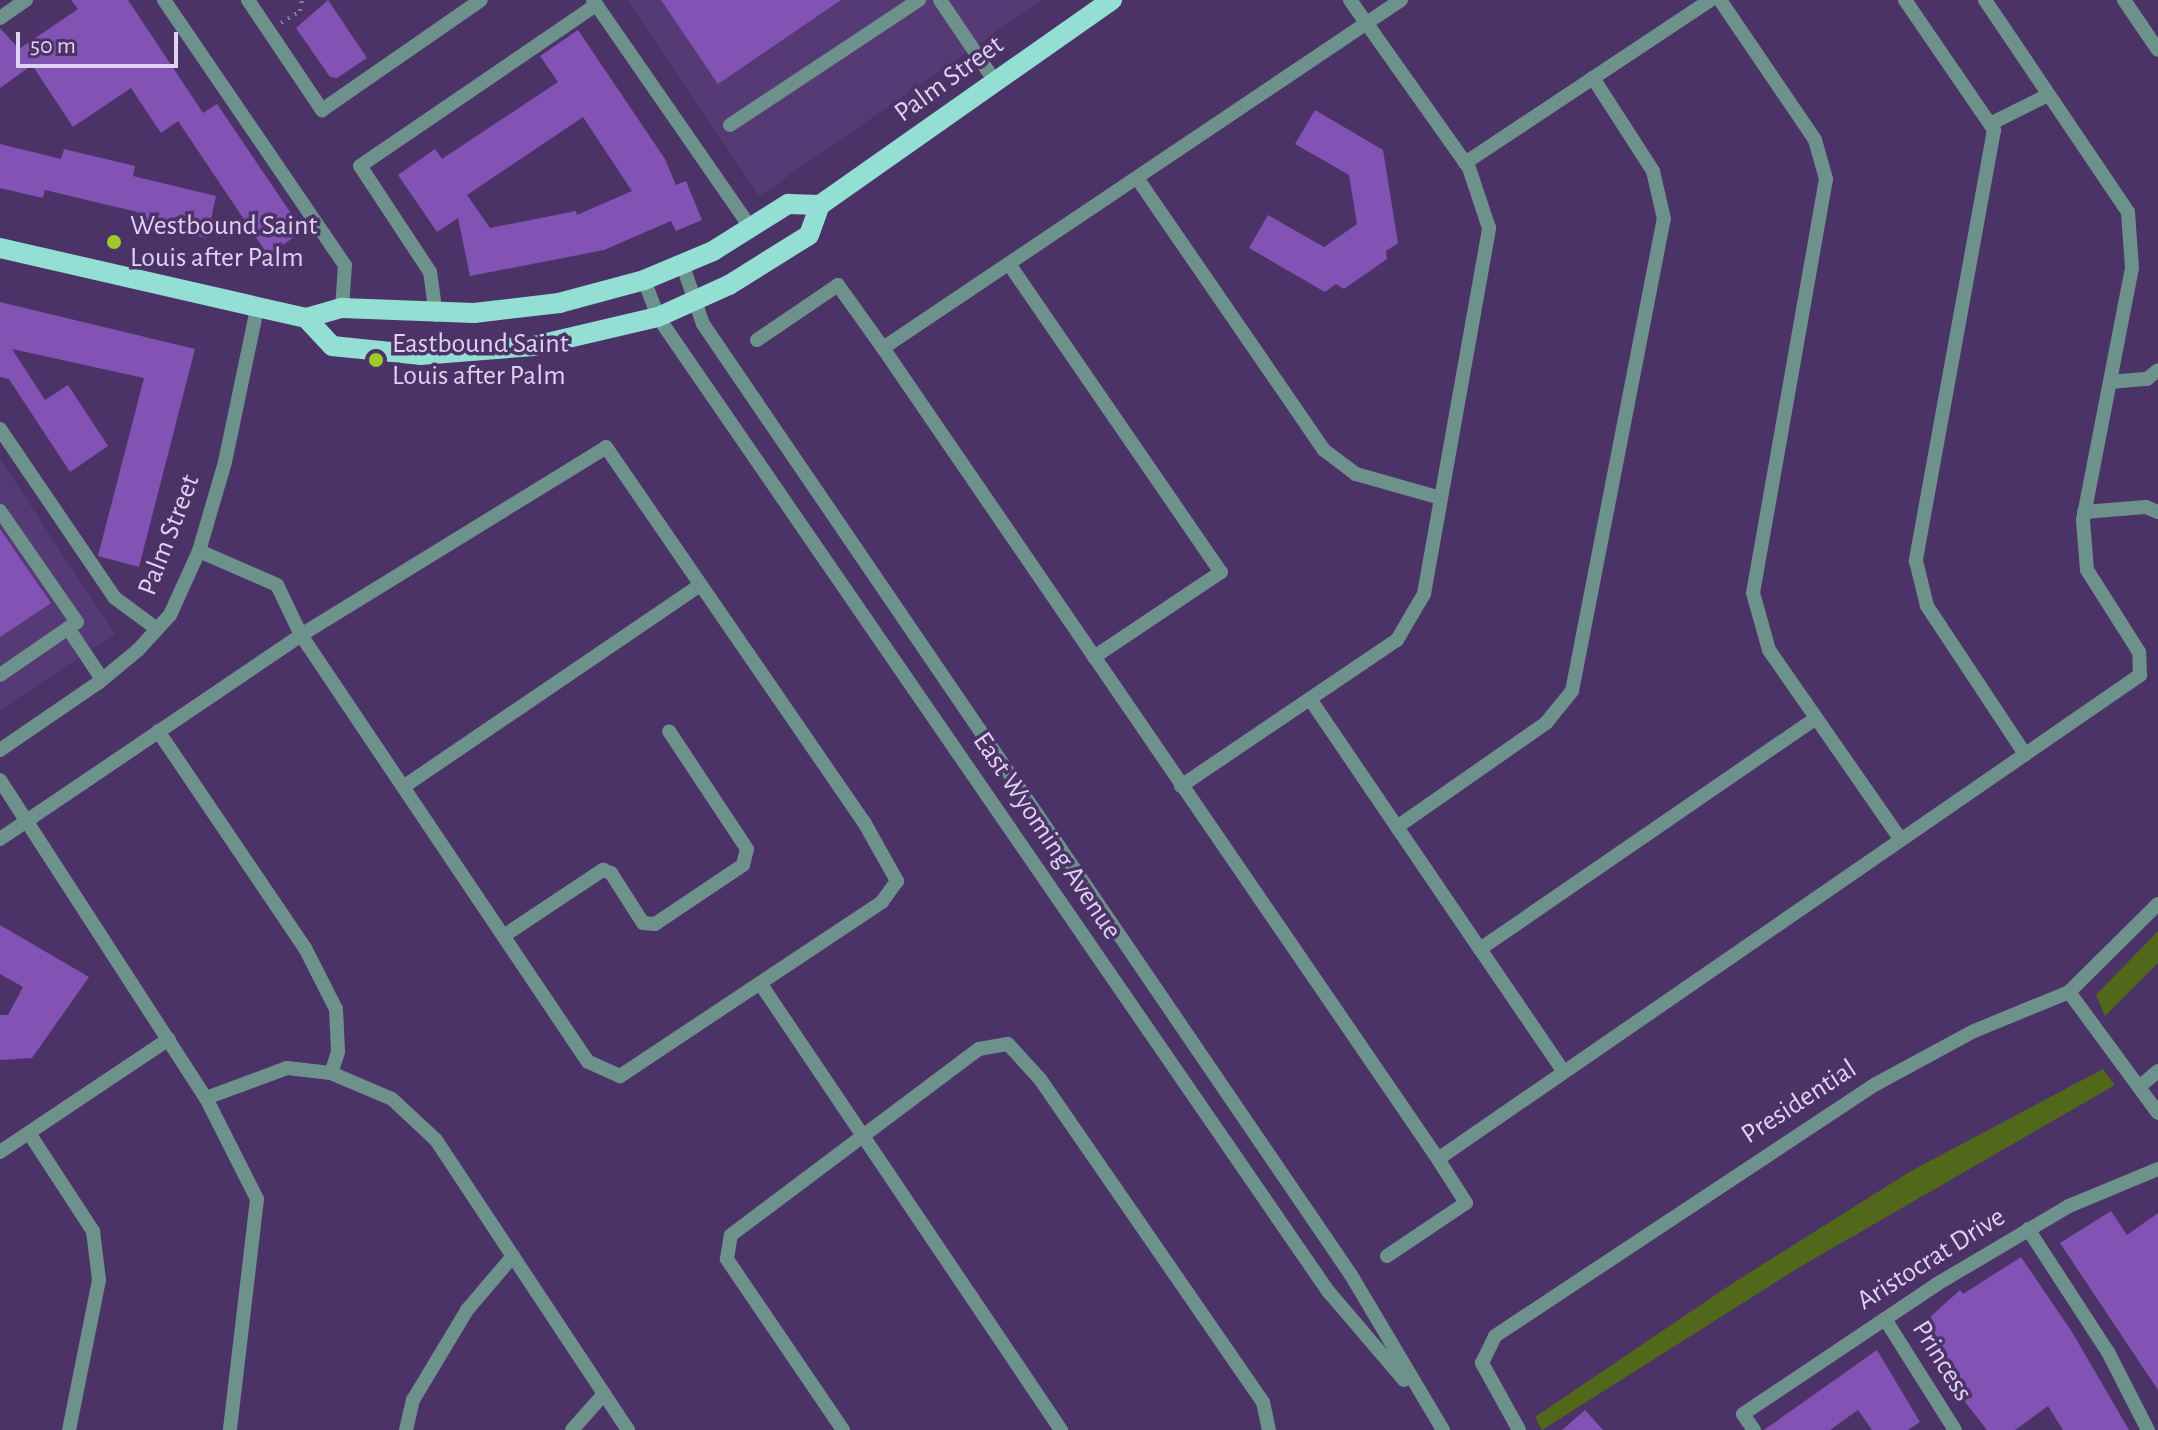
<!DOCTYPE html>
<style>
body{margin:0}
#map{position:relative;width:2158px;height:1430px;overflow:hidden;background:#4c3367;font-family:"Alegreya Sans",sans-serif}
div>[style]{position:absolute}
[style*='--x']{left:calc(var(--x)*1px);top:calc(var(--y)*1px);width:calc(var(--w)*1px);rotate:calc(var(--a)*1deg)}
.built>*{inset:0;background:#563a75}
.green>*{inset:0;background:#51671a}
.building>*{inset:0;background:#8252b4}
.path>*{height:4px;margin-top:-2px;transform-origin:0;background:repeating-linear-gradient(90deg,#8d79a4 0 2px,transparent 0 8px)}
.minor>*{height:14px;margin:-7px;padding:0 7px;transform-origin:7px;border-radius:7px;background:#6d918b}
.major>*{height:20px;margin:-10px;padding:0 10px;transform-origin:10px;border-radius:10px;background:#94dfd4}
.dots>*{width:22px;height:22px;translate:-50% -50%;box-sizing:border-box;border:4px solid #4c3367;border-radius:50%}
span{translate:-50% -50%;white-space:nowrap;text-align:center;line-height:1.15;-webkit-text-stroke:7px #4c3367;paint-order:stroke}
.street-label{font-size:28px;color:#dfd2f2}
.poi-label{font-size:28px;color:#dfd2f2}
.left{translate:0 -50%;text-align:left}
.scale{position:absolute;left:16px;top:32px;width:162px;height:36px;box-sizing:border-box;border:4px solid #dfd2f2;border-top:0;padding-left:10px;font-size:24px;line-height:28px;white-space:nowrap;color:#dfd2f2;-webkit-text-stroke:6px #4c3367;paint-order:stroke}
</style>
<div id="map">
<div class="built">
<div style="clip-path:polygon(628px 0,1042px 0,759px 196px)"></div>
<div style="clip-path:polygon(0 459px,115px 634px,0 710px)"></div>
</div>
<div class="green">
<div style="clip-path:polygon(2158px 931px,2158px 963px,2105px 1016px,2096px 995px)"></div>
<div style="clip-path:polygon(2103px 1069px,2115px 1085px,1798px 1268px,1542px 1430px,1535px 1417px,1730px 1285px,1911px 1171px)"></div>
</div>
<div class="building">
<div style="clip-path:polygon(71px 0,128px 0,203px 113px,217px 104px,303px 231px,268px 255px,178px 121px,161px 133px,131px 88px,73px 127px,32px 65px,0 88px,0 28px,19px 49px,78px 9px)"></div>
<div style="clip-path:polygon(328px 0,367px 58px,337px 78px,330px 77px,296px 28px)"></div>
<div style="clip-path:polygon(661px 0,841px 0,718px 84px)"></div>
<div style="clip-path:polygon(evenodd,578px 30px,665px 159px,676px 185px,686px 181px,702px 220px,676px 231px,671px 221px,604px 250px,470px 276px,458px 218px,437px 232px,398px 175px,435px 149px,442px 159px,558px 82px,540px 56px,578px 30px,583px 117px,632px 191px,577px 215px,576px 211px,490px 228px,467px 195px,583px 117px)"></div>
<div style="clip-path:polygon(1315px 110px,1383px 150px,1398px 243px,1386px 251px,1387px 259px,1344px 289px,1336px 284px,1325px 292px,1249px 248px,1268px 215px,1324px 247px,1357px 224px,1349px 175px,1295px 144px)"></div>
<div style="clip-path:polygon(0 144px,61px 159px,64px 149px,135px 166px,133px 176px,216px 196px,207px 238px,135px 222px,137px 212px,45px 190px,43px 198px,0 188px)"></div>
<div style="clip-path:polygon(0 302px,195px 349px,139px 567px,98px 556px,144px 378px,12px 349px,45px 400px,68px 385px,108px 446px,70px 472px,9px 379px,0 377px)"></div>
<div style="clip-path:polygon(0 529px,51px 603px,0 637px)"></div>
<div style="clip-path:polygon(0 925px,89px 977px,32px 1058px,0 1060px,0 1015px,8px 1015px,23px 987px,0 974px)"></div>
<div style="clip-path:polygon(2111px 1211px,2127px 1235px,2158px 1213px,2158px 1390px,2060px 1243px)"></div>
<div style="clip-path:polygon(2021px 1257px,2072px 1332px,2129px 1430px,2063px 1430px,2048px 1406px,2015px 1430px,1987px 1430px,1947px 1379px,1958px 1371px,1918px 1328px,1960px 1290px,1963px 1294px)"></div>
<div style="clip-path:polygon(1877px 1350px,1920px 1422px,1908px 1430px,1872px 1430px,1858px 1410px,1830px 1430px,1764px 1430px)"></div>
<div style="clip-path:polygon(1585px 1410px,1603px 1430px,1562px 1430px)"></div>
</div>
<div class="path">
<div style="--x:281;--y:23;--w:22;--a:-32"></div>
<div style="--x:300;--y:11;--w:11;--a:-80"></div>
</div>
<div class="minor">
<div style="--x:164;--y:0;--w:321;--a:55.7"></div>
<div style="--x:345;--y:265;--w:43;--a:94"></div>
<div style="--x:248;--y:0;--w:133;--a:56.1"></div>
<div style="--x:322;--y:110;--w:193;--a:-34.7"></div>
<div style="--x:593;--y:0;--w:277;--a:55.3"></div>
<div style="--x:940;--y:0;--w:97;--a:56"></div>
<div style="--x:1401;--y:0;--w:624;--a:146.11"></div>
<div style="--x:883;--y:348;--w:983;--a:55.61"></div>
<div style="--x:1438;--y:1159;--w:853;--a:-34.58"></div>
<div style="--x:2140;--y:675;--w:23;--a:-92"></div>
<div style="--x:2139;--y:652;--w:97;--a:-122.4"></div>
<div style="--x:2087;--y:570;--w:50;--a:-94.6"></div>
<div style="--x:2083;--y:520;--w:257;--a:-79"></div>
<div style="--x:2132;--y:268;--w:56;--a:-94.1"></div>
<div style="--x:2128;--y:212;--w:256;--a:-124"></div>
<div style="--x:1720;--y:0;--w:169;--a:55.8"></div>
<div style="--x:1815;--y:140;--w:41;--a:74.2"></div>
<div style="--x:1826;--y:179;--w:420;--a:100"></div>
<div style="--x:1753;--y:593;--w:59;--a:74.3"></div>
<div style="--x:1769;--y:650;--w:231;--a:55.2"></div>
<div style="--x:1905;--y:0;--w:158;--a:55.6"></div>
<div style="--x:1994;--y:130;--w:438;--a:100.3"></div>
<div style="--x:1916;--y:561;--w:46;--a:76.3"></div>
<div style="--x:1927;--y:606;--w:178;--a:56.5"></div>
<div style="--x:2124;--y:0;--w:60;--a:55.8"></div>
<div style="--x:0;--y:18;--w:32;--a:-35"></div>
<div style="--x:1990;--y:124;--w:65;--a:-26.6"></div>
<div style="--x:730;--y:125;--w:227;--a:-33.5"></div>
<div style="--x:1465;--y:163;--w:294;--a:-33.6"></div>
<div style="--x:1137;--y:178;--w:330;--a:55.5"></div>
<div style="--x:1324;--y:450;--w:40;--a:37"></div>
<div style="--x:1356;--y:474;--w:88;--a:15.8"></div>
<div style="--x:1009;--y:264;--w:374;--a:55.5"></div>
<div style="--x:1221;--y:572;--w:153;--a:146.2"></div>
<div style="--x:683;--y:266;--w:61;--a:71"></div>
<div style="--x:703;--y:324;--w:1151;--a:55.73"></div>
<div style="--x:1351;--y:1275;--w:180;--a:59.3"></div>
<div style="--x:644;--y:280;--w:40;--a:69"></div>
<div style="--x:658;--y:317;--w:1182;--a:55.48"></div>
<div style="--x:1328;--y:1291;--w:117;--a:49.5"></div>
<div style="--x:436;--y:315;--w:43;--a:-97.9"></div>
<div style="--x:430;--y:272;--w:127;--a:-123.4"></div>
<div style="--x:360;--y:166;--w:286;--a:-34.3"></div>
<div style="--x:757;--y:340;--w:98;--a:-34.2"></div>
<div style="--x:838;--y:285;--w:77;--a:54.5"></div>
<div style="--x:2110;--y:382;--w:37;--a:-5"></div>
<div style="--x:2147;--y:379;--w:14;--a:-39"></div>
<div style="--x:0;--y:429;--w:204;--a:55.8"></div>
<div style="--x:115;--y:598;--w:52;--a:36.4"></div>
<div style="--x:0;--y:511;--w:135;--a:55.3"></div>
<div style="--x:77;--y:622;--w:93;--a:145.5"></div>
<div style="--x:2084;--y:512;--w:62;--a:-4.6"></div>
<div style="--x:2146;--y:507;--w:13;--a:23"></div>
<div style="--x:68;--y:628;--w:61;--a:56.3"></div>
<div style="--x:1310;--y:699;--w:302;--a:55.8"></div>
<div style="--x:1480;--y:949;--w:408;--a:-34.5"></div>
<div style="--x:158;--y:731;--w:262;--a:55.9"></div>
<div style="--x:305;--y:948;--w:68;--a:63.1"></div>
<div style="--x:336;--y:1009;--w:43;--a:87.3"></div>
<div style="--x:338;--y:1052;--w:22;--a:108"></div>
<div style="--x:0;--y:750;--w:119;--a:-34.4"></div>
<div style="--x:98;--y:683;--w:52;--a:-39.5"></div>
<div style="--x:138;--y:650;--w:47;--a:-47.6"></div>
<div style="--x:170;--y:615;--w:70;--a:-65.6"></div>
<div style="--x:199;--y:551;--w:93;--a:-73.7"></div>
<div style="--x:225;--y:462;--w:156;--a:-78.2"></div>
<div style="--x:0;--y:780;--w:379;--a:57.1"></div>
<div style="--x:206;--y:1098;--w:113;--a:63.2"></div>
<div style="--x:257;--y:1199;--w:233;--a:96.7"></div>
<div style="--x:406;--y:785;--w:354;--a:-34.2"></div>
<div style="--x:1181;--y:786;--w:261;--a:-34.1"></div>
<div style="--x:1397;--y:640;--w:53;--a:-59.6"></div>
<div style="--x:1424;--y:594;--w:372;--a:-79.9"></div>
<div style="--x:1489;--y:228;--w:63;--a:-108.4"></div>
<div style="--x:1469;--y:168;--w:206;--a:-125.3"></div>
<div style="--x:1397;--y:827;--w:182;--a:-34.9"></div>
<div style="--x:1546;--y:723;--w:41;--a:-50.9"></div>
<div style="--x:1572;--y:691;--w:481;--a:-79"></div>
<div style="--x:1664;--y:219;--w:49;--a:-102.9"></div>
<div style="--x:1653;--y:171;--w:111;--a:-122.8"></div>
<div style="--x:0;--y:839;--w:364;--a:-34.1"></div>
<div style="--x:301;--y:635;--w:358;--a:-31.6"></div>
<div style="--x:606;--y:447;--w:455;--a:55.5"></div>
<div style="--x:864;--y:822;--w:68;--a:60.8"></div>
<div style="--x:897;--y:881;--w:26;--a:126"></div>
<div style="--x:882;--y:902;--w:315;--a:146.4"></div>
<div style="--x:620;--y:1076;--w:35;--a:-156"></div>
<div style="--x:588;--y:1062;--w:514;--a:-123.91"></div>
<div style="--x:301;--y:635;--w:55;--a:-115.6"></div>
<div style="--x:277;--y:585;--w:85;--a:-156.4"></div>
<div style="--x:505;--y:935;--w:118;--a:-33.6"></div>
<div style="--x:603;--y:870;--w:9;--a:21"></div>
<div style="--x:611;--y:873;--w:59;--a:57.4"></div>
<div style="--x:643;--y:923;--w:12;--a:5"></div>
<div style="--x:655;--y:924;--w:106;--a:-33.8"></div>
<div style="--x:743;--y:865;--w:16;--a:-76"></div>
<div style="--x:747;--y:849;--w:141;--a:-123.5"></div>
<div style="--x:1480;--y:949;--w:149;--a:55.7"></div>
<div style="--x:760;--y:983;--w:539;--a:56.04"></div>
<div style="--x:2069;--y:992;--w:150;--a:53.7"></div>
<div style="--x:2139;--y:1087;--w:25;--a:-40"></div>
<div style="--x:206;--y:1098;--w:86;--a:-20.3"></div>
<div style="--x:287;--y:1068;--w:44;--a:6.5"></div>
<div style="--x:331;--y:1073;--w:66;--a:23.1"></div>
<div style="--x:392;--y:1099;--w:60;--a:43"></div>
<div style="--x:436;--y:1140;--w:348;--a:56.5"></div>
<div style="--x:29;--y:1133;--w:117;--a:56.9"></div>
<div style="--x:93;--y:1231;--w:49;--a:83"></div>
<div style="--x:99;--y:1280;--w:153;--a:101.3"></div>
<div style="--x:0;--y:1152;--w:203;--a:-33.8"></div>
<div style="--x:2028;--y:1229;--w:147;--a:57"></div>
<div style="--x:2108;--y:1352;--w:88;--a:62.9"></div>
<div style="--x:1387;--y:1256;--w:95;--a:-33.9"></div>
<div style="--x:1466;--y:1203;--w:52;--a:-122.5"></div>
<div style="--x:1885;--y:1319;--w:131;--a:57.8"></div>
<div style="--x:406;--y:1430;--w:31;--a:-77"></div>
<div style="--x:413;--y:1400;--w:105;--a:-59"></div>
<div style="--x:467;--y:1310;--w:71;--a:-49.6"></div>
<div style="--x:572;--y:1430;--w:47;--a:-48.5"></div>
<div style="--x:843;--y:1430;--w:207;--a:-124.2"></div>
<div style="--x:727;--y:1259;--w:24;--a:-81"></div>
<div style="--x:731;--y:1235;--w:310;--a:-36.9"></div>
<div style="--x:979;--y:1049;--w:29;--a:-10"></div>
<div style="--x:1008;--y:1044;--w:47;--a:47.6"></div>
<div style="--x:1040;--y:1079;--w:393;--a:55.4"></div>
<div style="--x:1263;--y:1402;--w:29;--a:78"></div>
<div style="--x:1519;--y:1430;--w:77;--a:-118.9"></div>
<div style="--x:1482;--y:1363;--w:30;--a:-64"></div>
<div style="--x:1495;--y:1336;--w:457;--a:-33.5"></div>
<div style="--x:1876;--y:1084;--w:111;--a:-28.4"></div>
<div style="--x:1974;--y:1031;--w:103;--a:-22.3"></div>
<div style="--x:2069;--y:992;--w:125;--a:-44.7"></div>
<div style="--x:1754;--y:1430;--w:19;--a:-125"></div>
<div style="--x:1743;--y:1414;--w:234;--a:-33.8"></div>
<div style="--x:1937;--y:1284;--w:153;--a:-30.6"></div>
<div style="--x:2069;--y:1206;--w:96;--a:-22.6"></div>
</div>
<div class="major">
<div style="--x:0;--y:248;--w:314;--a:12.9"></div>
<div style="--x:306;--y:318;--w:37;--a:-16"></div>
<div style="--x:342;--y:308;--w:132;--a:2.2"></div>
<div style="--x:474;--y:313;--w:86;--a:-6.7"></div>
<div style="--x:559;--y:303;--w:88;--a:-15.1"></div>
<div style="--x:644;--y:280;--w:75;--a:-22.8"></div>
<div style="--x:713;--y:251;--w:89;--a:-32.1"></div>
<div style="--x:788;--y:204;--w:32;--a:2"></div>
<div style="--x:306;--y:318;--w:38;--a:47"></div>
<div style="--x:332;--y:346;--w:88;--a:5.8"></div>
<div style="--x:420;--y:355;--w:114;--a:-4.5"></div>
<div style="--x:534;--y:346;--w:127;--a:-13.2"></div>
<div style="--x:658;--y:317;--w:78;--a:-24.3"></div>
<div style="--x:729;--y:285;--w:94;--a:-32"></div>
<div style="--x:809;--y:235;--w:32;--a:-70"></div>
<div style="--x:820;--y:205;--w:357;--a:-35.1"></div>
</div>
<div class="dots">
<div style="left:114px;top:242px;background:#9fca2d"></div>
<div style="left:376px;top:360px;background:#9fca2d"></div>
</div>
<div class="street-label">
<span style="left:949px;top:79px;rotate:-36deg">Palm Street</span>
<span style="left:169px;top:535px;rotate:-69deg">Palm Street</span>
<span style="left:1047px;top:836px;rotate:56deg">East Wyoming Avenue</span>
<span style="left:1799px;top:1102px;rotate:-33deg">Presidential</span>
<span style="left:1931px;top:1259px;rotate:-32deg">Aristocrat Drive</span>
<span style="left:1942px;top:1361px;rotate:58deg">Princess</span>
</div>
<div class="poi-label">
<span class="left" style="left:130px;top:242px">Westbound Saint<br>Louis after Palm</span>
<span class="left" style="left:392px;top:360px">Eastbound Saint<br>Louis after Palm</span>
</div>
<div class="scale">50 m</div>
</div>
